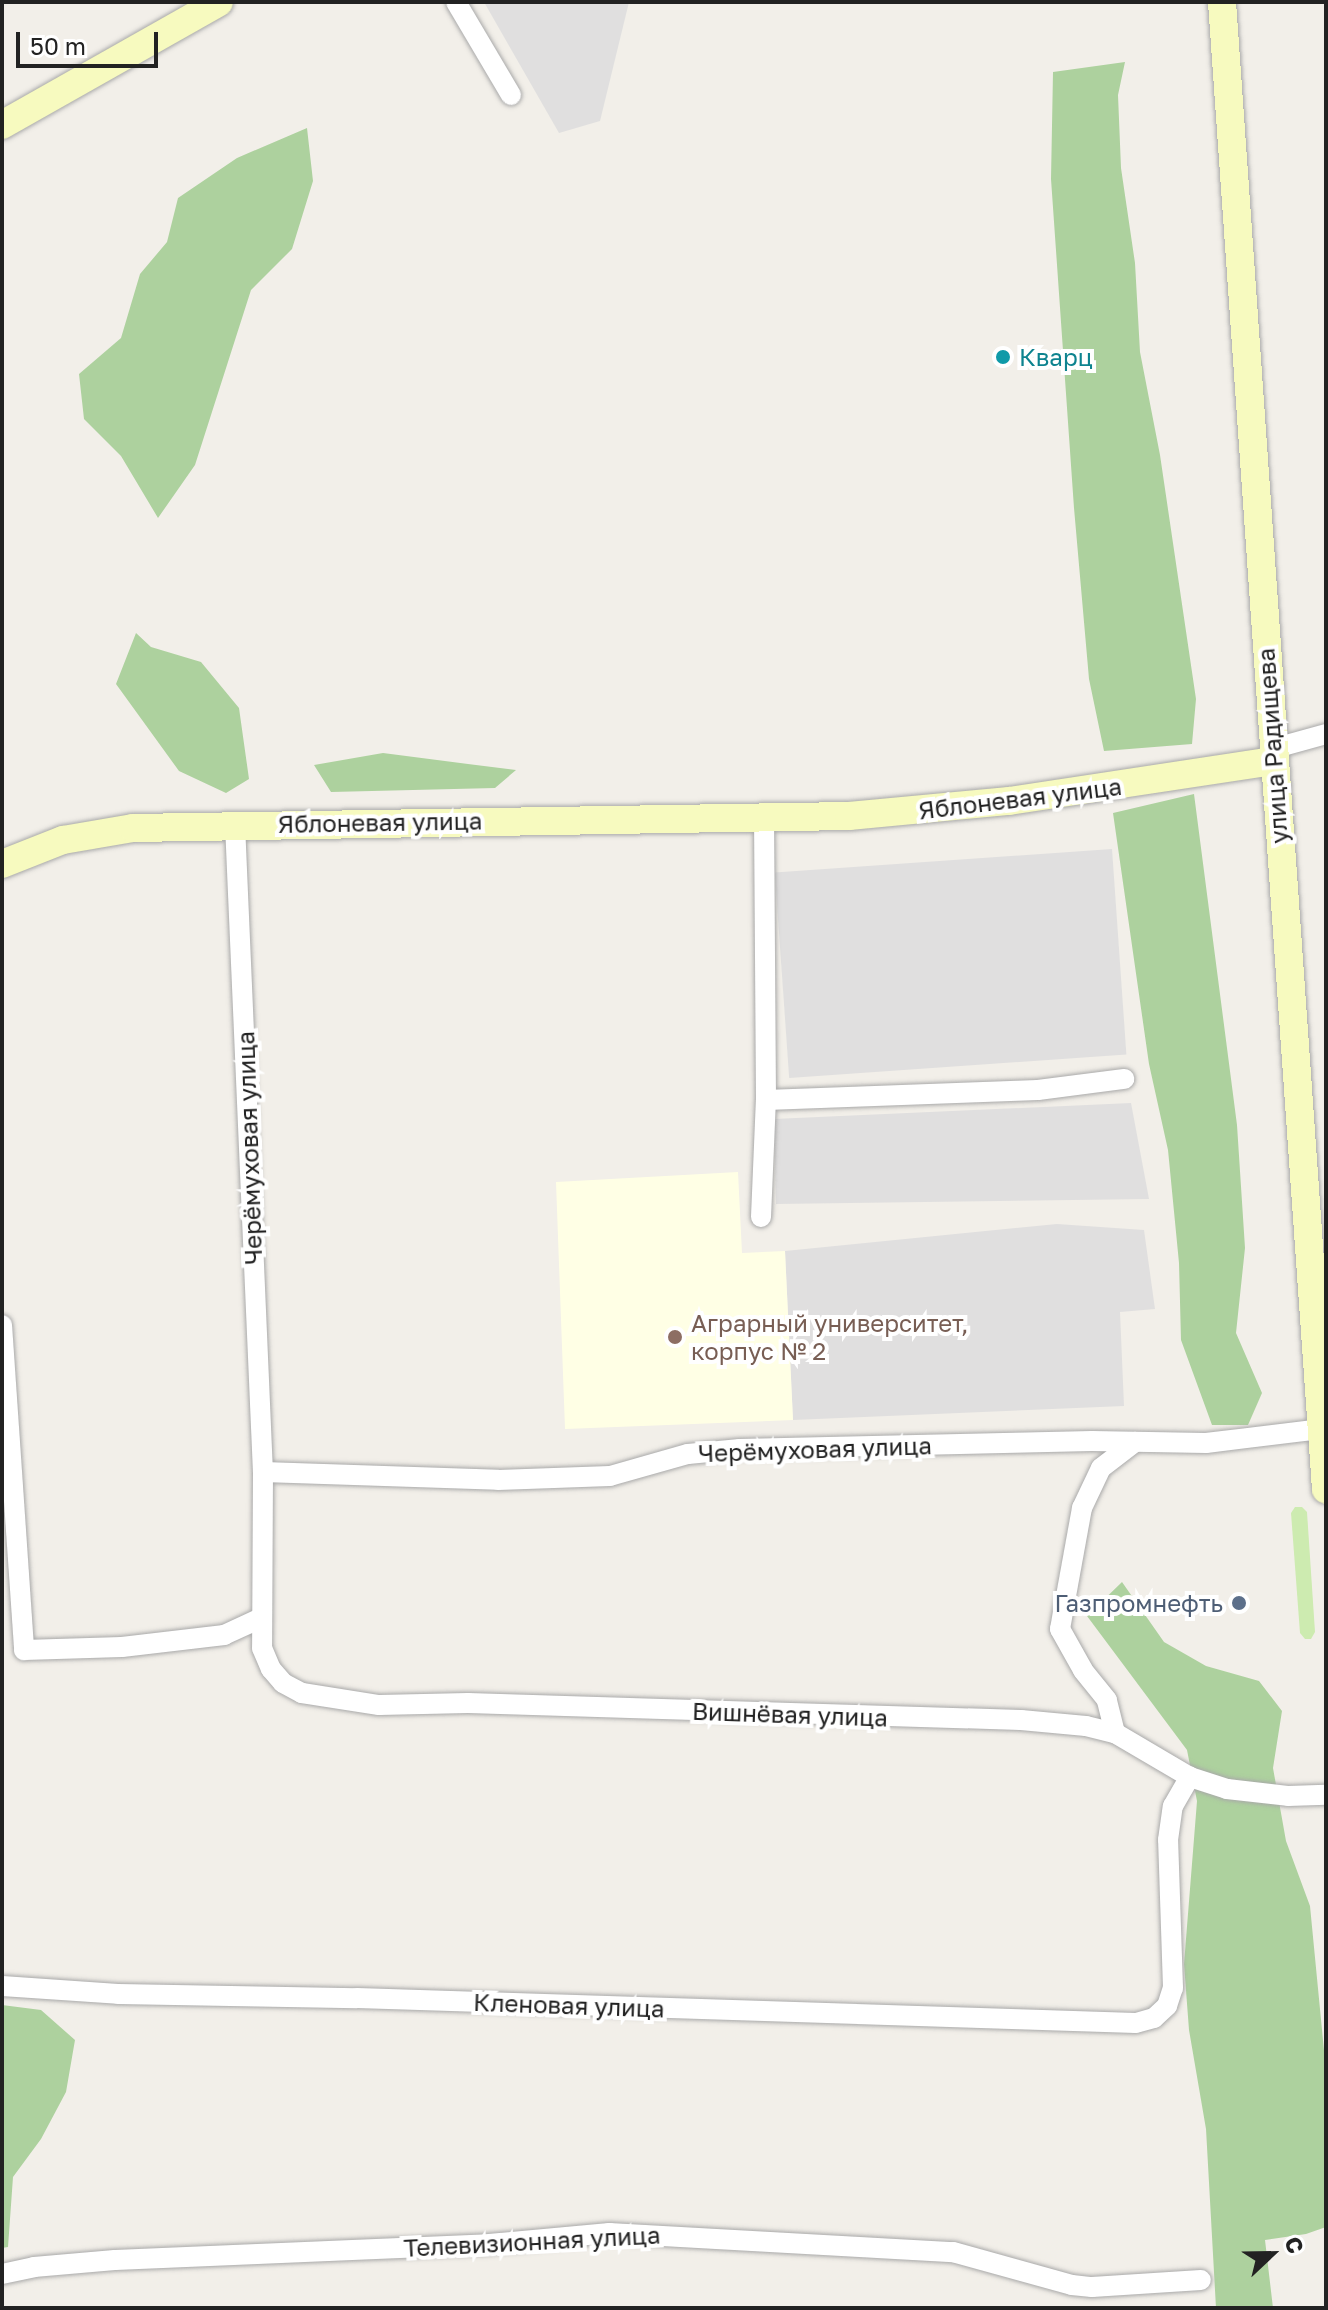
<!DOCTYPE html>
<meta charset="utf-8">
<style>
body{margin:0}
#map{position:relative;width:1328px;height:2310px;overflow:hidden;background:#f2efe9;font-family:"Golos Text",sans-serif}
div>[style]{position:absolute}
[style*='--x']{left:calc(var(--x)*1px);top:calc(var(--y)*1px);width:calc(var(--w)*1px);rotate:calc(var(--a)*1deg)}
.residential>*{inset:0;background:#e0dfdf;transform-origin:0 0}
.education>*{inset:0;background:#ffffe5}
.grass>*{inset:0;background:#cdebb0}
.forest>*{inset:0;background:#add19e}
.roads{filter:drop-shadow(0 0 2px #a9a9a9) drop-shadow(0 0 2px #a9a9a9)}
.street>*{height:20px;margin:-10px;padding:0 10px;transform-origin:10px;border-radius:10px;background:#fff}
.secondary>*{height:28px;margin:-14px;padding:0 14px;transform-origin:14px;border-radius:14px;background:#f7fabf}
.dots>*{width:22px;height:22px;translate:-50% -50%;box-sizing:border-box;border:4px solid #fff;border-radius:50%}
span{translate:-50% -50%;white-space:nowrap;text-align:center;line-height:1.15;-webkit-text-stroke:8px #fff;paint-order:stroke}
.culture-label{font-size:24px;color:#0d838f}
.left{translate:0 -50%;text-align:left}
.street-label{font-size:24px;color:#222}
.education-label{font-size:24px;color:#785e54}
.service-label{font-size:24px;color:#4e5e75}
.right{translate:-100% -50%;text-align:right}
.frame{position:absolute;inset:0;border:4px solid #222;pointer-events:none}
.north{position:absolute;left:1232px;top:2214px;width:80px;height:80px;-webkit-text-stroke:6px #fff;paint-order:stroke;rotate:68deg;font-size:22px;font-weight:700;line-height:32px;text-align:center;color:#222}
.north::after{content:'';display:block;margin:auto;width:28px;height:36px;background:#222;clip-path:polygon(50% 0,100% 100%,50% 72%,0 100%)}
.scale{position:absolute;left:16px;top:32px;width:142px;height:36px;box-sizing:border-box;border:4px solid #222;border-top:0;padding-left:10px;font-size:24px;line-height:28px;white-space:nowrap;color:#222;-webkit-text-stroke:6px #fff;paint-order:stroke}
</style>
<div id="map">
<div class="residential">
<div style="clip-path:polygon(484px 2px,629px 2px,600px 121px,559px 133px)"></div>
<div style="left:1112px;top:849px;width:206px;height:338px;rotate:86deg"></div>
<div style="clip-path:polygon(1131px 1103px,1149px 1199px,776px 1204px,774px 1119px)"></div>
<div style="clip-path:polygon(1057px 1224px,1144px 1230px,1155px 1309px,1120px 1312px,1124px 1406px,793px 1420px,785px 1251px)"></div>
</div>
<div class="education">
<div style="clip-path:polygon(738px 1172px,742px 1253px,785px 1251px,793px 1420px,565px 1429px,556px 1182px)"></div>
</div>
<div class="grass">
<div style="clip-path:polygon(1295px 1507px,1302px 1507px,1307px 1512px,1315px 1632px,1311px 1639px,1305px 1639px,1300px 1633px,1291px 1513px)"></div>
</div>
<div class="forest">
<div style="clip-path:polygon(1125px 62px,1118px 95px,1121px 168px,1135px 263px,1140px 352px,1160px 455px,1196px 699px,1192px 744px,1104px 751px,1089px 679px,1074px 508px,1051px 179px,1053px 72px)"></div>
<div style="clip-path:polygon(307px 128px,313px 181px,292px 249px,251px 290px,195px 465px,158px 518px,121px 456px,84px 419px,79px 374px,121px 338px,140px 274px,167px 242px,178px 198px,237px 158px)"></div>
<div style="clip-path:polygon(136px 633px,151px 647px,201px 662px,239px 708px,249px 779px,226px 793px,179px 771px,116px 684px)"></div>
<div style="clip-path:polygon(383px 753px,468px 764px,516px 770px,495px 788px,331px 792px,314px 765px)"></div>
<div style="clip-path:polygon(1194px 794px,1237px 1125px,1245px 1248px,1236px 1333px,1262px 1393px,1248px 1425px,1212px 1425px,1181px 1340px,1179px 1263px,1168px 1150px,1149px 1064px,1113px 813px)"></div>
<div style="clip-path:polygon(1122px 1582px,1164px 1642px,1206px 1666px,1259px 1681px,1282px 1711px,1273px 1768px,1286px 1841px,1310px 1906px,1326px 2071px,1326px 2227px,1306px 2234px,1265px 2240px,1273px 2308px,1216px 2308px,1206px 2129px,1189px 2030px,1184px 1964px,1197px 1801px,1187px 1750px,1087px 1616px)"></div>
<div style="clip-path:polygon(2px 2005px,41px 2010px,75px 2040px,66px 2092px,41px 2139px,13px 2177px,8px 2247px,2px 2248px)"></div>
</div>
<div class="roads">
<div class="street">
<div style="--x:456;--y:2;--w:108;--a:59.4"></div>
<div style="--x:1272;--y:749;--w:56;--a:-15.5"></div>
<div style="--x:235;--y:824;--w:649;--a:87.53"></div>
<div style="--x:263;--y:1472;--w:176;--a:90.3"></div>
<div style="--x:262;--y:1648;--w:23;--a:67"></div>
<div style="--x:271;--y:1669;--w:18;--a:49"></div>
<div style="--x:283;--y:1683;--w:21;--a:28"></div>
<div style="--x:302;--y:1693;--w:78;--a:8.9"></div>
<div style="--x:379;--y:1705;--w:89;--a:-1.3"></div>
<div style="--x:468;--y:1703;--w:553;--a:1.76"></div>
<div style="--x:1021;--y:1720;--w:65;--a:5.3"></div>
<div style="--x:1086;--y:1726;--w:30;--a:14"></div>
<div style="--x:1115;--y:1733;--w:87;--a:30.4"></div>
<div style="--x:1190;--y:1777;--w:39;--a:18"></div>
<div style="--x:1227;--y:1789;--w:61;--a:6.5"></div>
<div style="--x:1288;--y:1796;--w:38;--a:-2"></div>
<div style="--x:766;--y:1100;--w:272;--a:-2.1"></div>
<div style="--x:1038;--y:1090;--w:87;--a:-7.3"></div>
<div style="--x:761;--y:1217;--w:117;--a:-87.6"></div>
<div style="--x:766;--y:1100;--w:283;--a:-90.4"></div>
<div style="--x:2;--y:1325;--w:326;--a:86.1"></div>
<div style="--x:24;--y:1650;--w:98;--a:-1.8"></div>
<div style="--x:122;--y:1647;--w:103;--a:-6.7"></div>
<div style="--x:224;--y:1635;--w:41;--a:-24.7"></div>
<div style="--x:263;--y:1472;--w:235;--a:1.9"></div>
<div style="--x:498;--y:1480;--w:112;--a:-2"></div>
<div style="--x:610;--y:1476;--w:81;--a:-15.8"></div>
<div style="--x:688;--y:1454;--w:52;--a:-5.5"></div>
<div style="--x:740;--y:1449;--w:352;--a:-1.3"></div>
<div style="--x:1092;--y:1441;--w:114;--a:1"></div>
<div style="--x:1206;--y:1443;--w:117;--a:-6.9"></div>
<div style="--x:1115;--y:1733;--w:34;--a:-104"></div>
<div style="--x:1107;--y:1700;--w:38;--a:-129"></div>
<div style="--x:1083;--y:1670;--w:47;--a:-119.3"></div>
<div style="--x:1060;--y:1629;--w:123;--a:-79.7"></div>
<div style="--x:1082;--y:1508;--w:44;--a:-64.6"></div>
<div style="--x:1101;--y:1468;--w:43;--a:-37.4"></div>
<div style="--x:2;--y:1986;--w:116;--a:3.9"></div>
<div style="--x:118;--y:1994;--w:239;--a:1"></div>
<div style="--x:357;--y:1998;--w:779;--a:1.84"></div>
<div style="--x:1136;--y:2023;--w:19;--a:-16"></div>
<div style="--x:1154;--y:2018;--w:18;--a:-43"></div>
<div style="--x:1167;--y:2006;--w:19;--a:-72"></div>
<div style="--x:1173;--y:1988;--w:148;--a:-91.9"></div>
<div style="--x:1168;--y:1840;--w:34;--a:-82"></div>
<div style="--x:1173;--y:1806;--w:34;--a:-60"></div>
<div style="--x:2;--y:2274;--w:33;--a:-12"></div>
<div style="--x:34;--y:2267;--w:81;--a:-4.9"></div>
<div style="--x:115;--y:2260;--w:374;--a:-2.4"></div>
<div style="--x:489;--y:2244;--w:121;--a:-5.2"></div>
<div style="--x:609;--y:2233;--w:345;--a:3.2"></div>
<div style="--x:953;--y:2252;--w:123;--a:15.5"></div>
<div style="--x:1072;--y:2285;--w:20;--a:6"></div>
<div style="--x:1092;--y:2287;--w:109;--a:-3.7"></div>
</div>
<div class="secondary">
<div style="--x:1222;--y:2;--w:1491;--a:86"></div>
<div style="--x:2;--y:125;--w:249;--a:-29.5"></div>
<div style="--x:2;--y:864;--w:66;--a:-21.5"></div>
<div style="--x:63;--y:840;--w:71;--a:-9.7"></div>
<div style="--x:133;--y:828;--w:716;--a:-0.96"></div>
<div style="--x:849;--y:816;--w:161;--a:-5.4"></div>
<div style="--x:1009;--y:801;--w:268;--a:-8.6"></div>
</div>
</div>
<div class="dots">
<div style="left:1003px;top:357px;background:#0f9aa8"></div>
<div style="left:675px;top:1337px;background:#8d6e63"></div>
<div style="left:1239px;top:1603px;background:#5c6f8a"></div>
</div>
<div class="culture-label">
<span class="left" style="left:1019px;top:357px">Кварц</span>
</div>
<div class="street-label">
<span style="left:1272px;top:746px;rotate:-94deg">улица Радищева</span>
<span style="left:1020px;top:798px;rotate:-7deg">Яблоневая улица</span>
<span style="left:380px;top:822px;rotate:-1deg">Яблоневая улица</span>
<span style="left:249px;top:1148px;rotate:-92deg">Черёмуховая улица</span>
<span style="left:815px;top:1449px;rotate:-2deg">Черёмуховая улица</span>
<span style="left:790px;top:1714px;rotate:2deg">Вишнёвая улица</span>
<span style="left:569px;top:2005px;rotate:2deg">Кленовая улица</span>
<span style="left:532px;top:2241px;rotate:-3deg">Телевизионная улица</span>
</div>
<div class="education-label">
<span class="left" style="left:691px;top:1337px">Аграрный университет,<br>корпус № 2</span>
</div>
<div class="service-label">
<span class="right" style="left:1223px;top:1603px">Газпромнефть</span>
</div>
<div class="frame"></div>
<div class="north">С</div>
<div class="scale">50 m</div>
</div>
